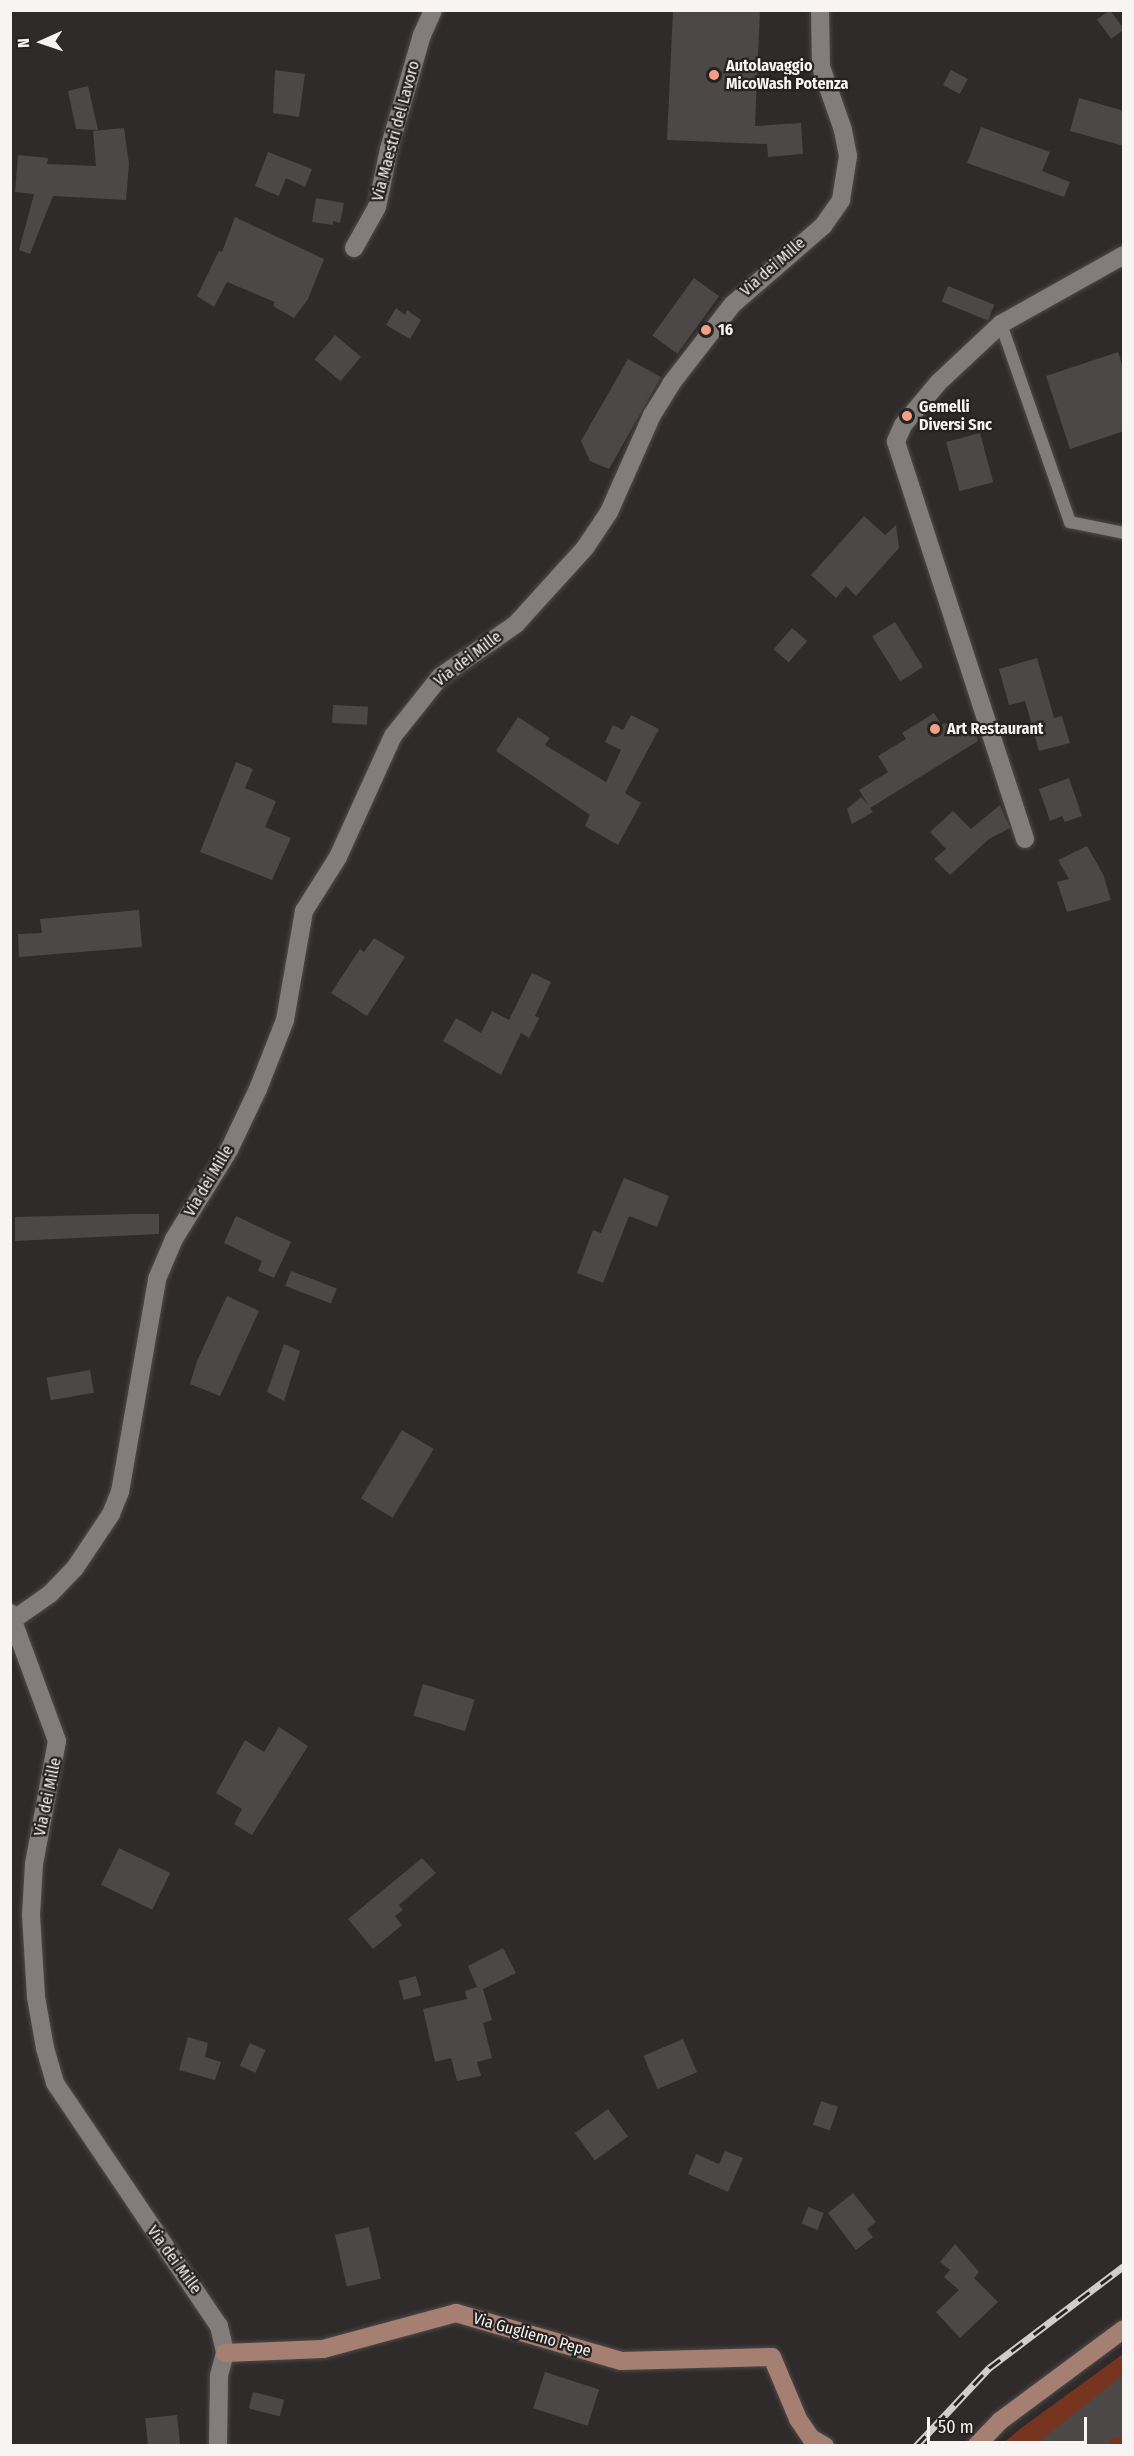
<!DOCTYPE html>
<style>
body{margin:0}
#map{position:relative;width:1134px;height:2456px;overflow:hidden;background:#2f2b2a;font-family:"Fira Sans Condensed",sans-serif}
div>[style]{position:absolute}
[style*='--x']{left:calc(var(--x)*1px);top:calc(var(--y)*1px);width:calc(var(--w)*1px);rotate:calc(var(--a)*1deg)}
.green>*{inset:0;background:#773520}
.building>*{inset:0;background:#4c4847;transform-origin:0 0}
.roads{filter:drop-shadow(0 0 2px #4d4a49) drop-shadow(0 0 2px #4d4a49)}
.lane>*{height:12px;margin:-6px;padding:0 6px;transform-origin:6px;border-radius:6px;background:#827d7b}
.street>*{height:18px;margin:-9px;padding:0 9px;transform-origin:9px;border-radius:9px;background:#827d7b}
.secondary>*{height:18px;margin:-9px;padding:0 9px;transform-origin:9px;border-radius:9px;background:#a67f73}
.rail>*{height:7px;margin-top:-3.5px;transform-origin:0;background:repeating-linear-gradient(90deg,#262221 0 14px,#d0cdcc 0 28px);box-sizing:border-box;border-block:2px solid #d0cdcc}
.dots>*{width:16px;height:16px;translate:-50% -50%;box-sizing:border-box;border:3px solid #262221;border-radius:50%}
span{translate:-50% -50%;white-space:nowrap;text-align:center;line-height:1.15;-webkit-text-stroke:4.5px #262221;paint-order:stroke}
.poi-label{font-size:16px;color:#f7f4f3;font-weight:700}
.left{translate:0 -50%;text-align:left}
.street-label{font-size:16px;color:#f7f4f3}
.frame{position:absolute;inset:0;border:12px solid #f7f4f3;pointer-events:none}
.north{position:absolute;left:12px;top:12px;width:60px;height:60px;-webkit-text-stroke:4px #262221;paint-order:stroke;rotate:267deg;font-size:16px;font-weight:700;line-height:24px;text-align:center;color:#f7f4f3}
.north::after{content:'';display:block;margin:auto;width:21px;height:27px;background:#f7f4f3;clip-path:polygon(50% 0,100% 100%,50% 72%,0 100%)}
.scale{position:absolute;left:927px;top:2417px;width:160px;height:27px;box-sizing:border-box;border:3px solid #f7f4f3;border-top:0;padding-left:8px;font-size:18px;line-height:21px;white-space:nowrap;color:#f7f4f3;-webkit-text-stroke:4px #262221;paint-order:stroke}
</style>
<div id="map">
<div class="green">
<div style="clip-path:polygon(1123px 2354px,1123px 2445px,1000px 2446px,1020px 2429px)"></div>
</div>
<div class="building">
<div style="clip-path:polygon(673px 10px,760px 10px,755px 126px,801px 123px,803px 154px,768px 157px,767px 144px,667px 140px)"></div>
<div style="left:1110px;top:10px;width:24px;height:16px;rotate:54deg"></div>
<div style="clip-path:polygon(275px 70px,305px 74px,299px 117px,273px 113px)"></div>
<div style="left:951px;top:70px;width:19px;height:17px;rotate:28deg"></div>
<div style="clip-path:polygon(88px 86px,98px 130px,76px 129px,68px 91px)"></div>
<div style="clip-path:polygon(1079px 98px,1124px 111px,1124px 146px,1070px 131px)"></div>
<div style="clip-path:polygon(981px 127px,1050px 152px,1042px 171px,1070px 182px,1064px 197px,967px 163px)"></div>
<div style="clip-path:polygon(124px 128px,129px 164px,126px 200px,53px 196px,30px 254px,19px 250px,34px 194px,15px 192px,18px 155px,48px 158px,47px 164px,96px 166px,93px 131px)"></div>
<div style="clip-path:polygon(268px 152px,312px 169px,305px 187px,286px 178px,279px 196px,255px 186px)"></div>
<div style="clip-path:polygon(316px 198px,344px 203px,340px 223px,333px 221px,333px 225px,312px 222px)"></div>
<div style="clip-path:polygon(235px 217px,324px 259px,308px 299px,294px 318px,273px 306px,275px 302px,227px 282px,214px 307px,197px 296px,219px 251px,222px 252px)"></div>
<div style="left:694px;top:278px;width:31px;height:71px;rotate:36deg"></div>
<div style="left:948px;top:286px;width:50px;height:17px;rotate:22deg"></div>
<div style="clip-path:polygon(396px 308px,405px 315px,407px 310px,421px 320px,410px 339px,386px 325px)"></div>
<div style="left:335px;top:335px;width:34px;height:32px;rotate:40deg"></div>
<div style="clip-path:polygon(1118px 352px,1124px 370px,1124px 431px,1070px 449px,1046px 376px)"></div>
<div style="clip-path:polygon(628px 359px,661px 377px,609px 469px,590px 461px,581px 441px)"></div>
<div style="left:980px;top:433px;width:51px;height:35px;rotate:75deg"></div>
<div style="clip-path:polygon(864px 516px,885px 535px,896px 525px,899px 548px,856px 596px,846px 586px,836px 598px,811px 575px)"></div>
<div style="left:895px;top:622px;width:53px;height:27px;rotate:58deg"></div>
<div style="left:792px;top:628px;width:20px;height:28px;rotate:41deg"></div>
<div style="clip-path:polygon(1037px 658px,1054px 718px,1062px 716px,1070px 743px,1039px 751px,1025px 701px,1009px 705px,999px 669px)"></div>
<div style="left:333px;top:705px;width:35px;height:18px;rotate:3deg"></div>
<div style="clip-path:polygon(934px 713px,941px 724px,967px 722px,968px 727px,974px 727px,978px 741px,870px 808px,873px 812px,852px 824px,847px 809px,861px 797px,869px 806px,859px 790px,888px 772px,878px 756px,906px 739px,902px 733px)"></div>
<div style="clip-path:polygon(631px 715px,659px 729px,625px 793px,641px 803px,618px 845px,585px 826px,590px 815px,496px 751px,518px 717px,550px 738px,545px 745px,606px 782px,621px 750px,605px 742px,613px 725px,623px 730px)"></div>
<div style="clip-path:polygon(236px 762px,253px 769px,245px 788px,276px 801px,265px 827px,291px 838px,272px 880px,200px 852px)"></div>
<div style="clip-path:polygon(1069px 778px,1082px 816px,1065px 822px,1062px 816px,1050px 821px,1039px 789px)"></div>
<div style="clip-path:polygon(1000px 805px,1010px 828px,989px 839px,950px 875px,934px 859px,946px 849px,930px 832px,953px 811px,971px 829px)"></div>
<div style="clip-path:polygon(1087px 846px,1103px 874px,1111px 900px,1067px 912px,1057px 882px,1069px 879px,1058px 860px)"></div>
<div style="clip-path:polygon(139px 910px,142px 947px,19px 957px,18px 934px,42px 933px,40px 919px)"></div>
<div style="clip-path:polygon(374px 938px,405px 957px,367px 1016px,331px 993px,360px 949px,364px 952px)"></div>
<div style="clip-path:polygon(532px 973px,551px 982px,535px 1016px,539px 1018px,529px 1038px,521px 1033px,501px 1075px,443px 1041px,456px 1018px,481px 1033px,492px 1011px,509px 1020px)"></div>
<div style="clip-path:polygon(624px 1178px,669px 1196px,657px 1227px,629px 1216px,603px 1283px,577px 1273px,593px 1230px,601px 1233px)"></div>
<div style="clip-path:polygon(134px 1214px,159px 1214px,159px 1234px,15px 1241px,15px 1217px)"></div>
<div style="clip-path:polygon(236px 1216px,291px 1242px,274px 1278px,258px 1271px,262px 1261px,224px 1243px)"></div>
<div style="left:291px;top:1271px;width:49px;height:16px;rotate:21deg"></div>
<div style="clip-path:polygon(227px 1296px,259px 1311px,220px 1396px,190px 1384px,197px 1361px)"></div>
<div style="clip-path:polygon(284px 1344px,300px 1351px,284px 1401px,267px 1392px)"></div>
<div style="left:90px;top:1370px;width:23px;height:44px;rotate:80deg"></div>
<div style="left:402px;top:1430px;width:37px;height:80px;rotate:31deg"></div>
<div style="left:423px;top:1684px;width:54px;height:33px;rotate:17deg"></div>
<div style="clip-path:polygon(279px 1727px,308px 1746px,252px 1835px,234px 1824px,242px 1809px,216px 1793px,245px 1740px,264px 1752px)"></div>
<div style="left:119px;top:1848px;width:57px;height:41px;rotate:26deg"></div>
<div style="clip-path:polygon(422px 1858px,436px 1873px,399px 1905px,403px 1910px,395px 1916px,402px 1925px,373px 1949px,348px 1919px)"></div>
<div style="clip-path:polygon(503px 1948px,516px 1973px,483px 1989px,492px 2020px,483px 2023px,492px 2058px,477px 2062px,481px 2076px,457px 2081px,451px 2058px,435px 2062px,423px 2009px,467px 1999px,465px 1991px,477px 1987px,468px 1966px)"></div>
<div style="left:416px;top:1976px;width:20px;height:18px;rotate:75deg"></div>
<div style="clip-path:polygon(188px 2037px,208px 2043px,205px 2057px,221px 2062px,215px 2080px,179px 2070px)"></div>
<div style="left:683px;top:2039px;width:36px;height:43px;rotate:67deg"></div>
<div style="left:250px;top:2043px;width:17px;height:25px;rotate:24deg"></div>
<div style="left:821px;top:2101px;width:18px;height:25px;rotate:19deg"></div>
<div style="left:608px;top:2109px;width:34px;height:41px;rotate:54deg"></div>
<div style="clip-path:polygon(725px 2151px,743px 2158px,728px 2192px,688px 2174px,696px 2154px,719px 2164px)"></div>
<div style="clip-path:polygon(853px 2193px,876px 2222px,867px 2229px,873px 2237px,856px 2250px,828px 2213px)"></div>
<div style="left:808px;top:2207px;width:17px;height:18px;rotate:21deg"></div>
<div style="left:369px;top:2227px;width:53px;height:35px;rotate:77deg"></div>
<div style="clip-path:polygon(955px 2244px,979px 2272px,974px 2278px,998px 2302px,960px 2338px,936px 2312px,959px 2290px,944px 2277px,950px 2270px,940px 2262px)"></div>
<div style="left:545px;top:2372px;width:57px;height:38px;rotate:18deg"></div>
<div style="clip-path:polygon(1124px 2374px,1124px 2439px,1111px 2437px,1110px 2445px,1035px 2445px)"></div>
<div style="left:253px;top:2392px;width:32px;height:17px;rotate:14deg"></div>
<div style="left:177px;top:2415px;width:30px;height:32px;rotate:84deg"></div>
</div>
<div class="roads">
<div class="lane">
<div style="--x:1001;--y:324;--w:210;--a:70.8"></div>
<div style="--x:1070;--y:522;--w:55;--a:11.5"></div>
</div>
<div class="street">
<div style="--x:354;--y:248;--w:47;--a:-60.7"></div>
<div style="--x:377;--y:207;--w:59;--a:-78.3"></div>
<div style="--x:389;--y:149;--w:119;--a:-73.9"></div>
<div style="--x:422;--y:35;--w:27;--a:-66"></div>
<div style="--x:1025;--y:839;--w:418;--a:-108"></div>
<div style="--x:896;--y:441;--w:17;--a:-66"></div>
<div style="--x:903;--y:425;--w:56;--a:-50.1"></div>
<div style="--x:939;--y:382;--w:85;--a:-43.1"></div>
<div style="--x:1001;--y:324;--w:141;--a:-29.3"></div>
<div style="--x:10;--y:1613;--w:136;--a:69.8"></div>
<div style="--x:57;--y:1741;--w:125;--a:100.6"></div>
<div style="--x:34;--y:1864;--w:51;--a:93.4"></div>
<div style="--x:31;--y:1915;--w:82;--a:86.5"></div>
<div style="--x:36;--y:1997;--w:52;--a:80"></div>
<div style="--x:45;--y:2048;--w:36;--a:74"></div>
<div style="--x:55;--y:2083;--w:293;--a:56"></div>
<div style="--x:219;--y:2326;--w:28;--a:77"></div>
<div style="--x:225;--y:2353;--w:24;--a:105"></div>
<div style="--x:219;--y:2376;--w:70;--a:90.8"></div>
<div style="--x:10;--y:1622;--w:49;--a:-35"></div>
<div style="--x:50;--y:1594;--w:36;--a:-46"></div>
<div style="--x:75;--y:1568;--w:65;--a:-56.3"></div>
<div style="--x:111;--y:1514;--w:24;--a:-68"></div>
<div style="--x:120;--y:1492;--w:216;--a:-80.1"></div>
<div style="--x:157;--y:1279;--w:43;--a:-67"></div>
<div style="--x:174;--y:1239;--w:105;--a:-58.3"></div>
<div style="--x:229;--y:1150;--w:68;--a:-64.6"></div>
<div style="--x:258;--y:1089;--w:74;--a:-68.6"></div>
<div style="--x:285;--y:1020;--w:111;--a:-80.1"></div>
<div style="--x:304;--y:911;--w:64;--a:-57.8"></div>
<div style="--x:338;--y:857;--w:133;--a:-65.6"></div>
<div style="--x:393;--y:736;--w:75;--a:-51.5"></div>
<div style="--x:440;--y:677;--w:93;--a:-34.9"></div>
<div style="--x:516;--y:624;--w:103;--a:-47.8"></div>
<div style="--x:585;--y:548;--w:43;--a:-56.3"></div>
<div style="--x:609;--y:512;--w:106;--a:-66.1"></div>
<div style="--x:652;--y:415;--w:36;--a:-58"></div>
<div style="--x:671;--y:384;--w:100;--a:-52.3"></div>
<div style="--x:732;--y:305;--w:121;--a:-41"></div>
<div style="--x:823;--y:226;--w:32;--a:-55"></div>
<div style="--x:841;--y:200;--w:45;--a:-81"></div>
<div style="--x:848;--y:156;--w:26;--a:-101"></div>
<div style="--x:843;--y:130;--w:67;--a:-109.2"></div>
<div style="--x:821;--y:67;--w:57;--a:-91"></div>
</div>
<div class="secondary">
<div style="--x:225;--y:2353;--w:98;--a:-2.3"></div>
<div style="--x:323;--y:2349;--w:138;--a:-15.1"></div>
<div style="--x:456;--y:2313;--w:172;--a:16.2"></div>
<div style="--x:621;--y:2361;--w:151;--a:-1.5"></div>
<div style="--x:772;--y:2357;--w:67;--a:67.2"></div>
<div style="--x:798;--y:2419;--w:23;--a:56"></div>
<div style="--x:811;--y:2438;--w:16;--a:30"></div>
<div style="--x:976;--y:2446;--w:35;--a:-46"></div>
<div style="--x:1000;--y:2421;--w:154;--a:-36.6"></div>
</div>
</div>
<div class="rail">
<div style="--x:916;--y:2446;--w:107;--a:-46.9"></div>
<div style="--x:989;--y:2368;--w:169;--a:-37.1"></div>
</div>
<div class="dots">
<div style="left:714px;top:75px;background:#f39f84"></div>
<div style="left:706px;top:330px;background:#f39f84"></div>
<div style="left:907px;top:416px;background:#f39f84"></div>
<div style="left:935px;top:729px;background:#f39f84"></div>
</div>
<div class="poi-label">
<span class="left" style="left:726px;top:75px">Autolavaggio<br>MicoWash Potenza</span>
<span class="left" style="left:718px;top:330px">16</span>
<span class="left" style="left:919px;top:416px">Gemelli<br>Diversi Snc</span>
<span class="left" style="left:947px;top:729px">Art Restaurant</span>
</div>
<div class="street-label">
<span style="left:396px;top:131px;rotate:-75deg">Via Maestri del Lavoro</span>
<span style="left:773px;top:267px;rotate:-41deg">Via dei Mille</span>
<span style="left:468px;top:659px;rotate:-37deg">Via dei Mille</span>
<span style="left:209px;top:1181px;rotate:-59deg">Via dei Mille</span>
<span style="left:48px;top:1797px;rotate:-78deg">Via dei Mille</span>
<span style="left:174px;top:2260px;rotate:54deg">Via dei Mille</span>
<span style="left:532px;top:2335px;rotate:16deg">Via Gugliemo Pepe</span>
</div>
<div class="frame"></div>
<div class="north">N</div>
<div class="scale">50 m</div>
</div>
